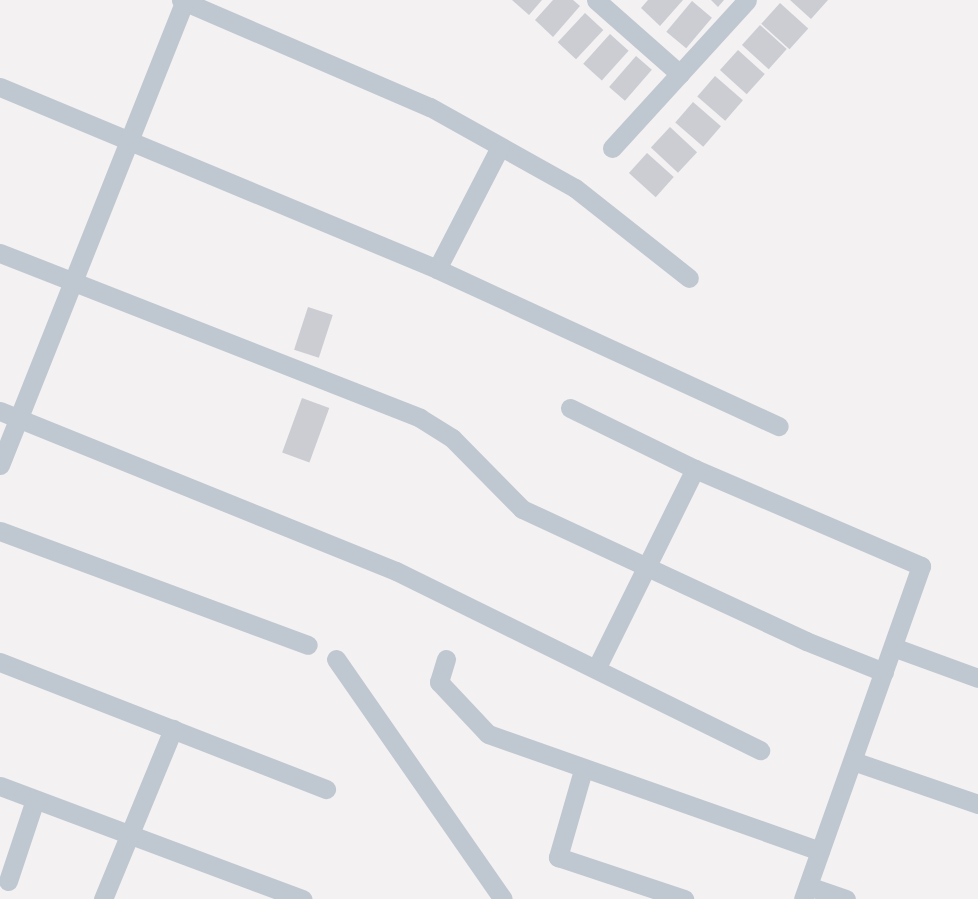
<!DOCTYPE html>
<style>
body{margin:0}
#map{position:relative;width:978px;height:899px;overflow:hidden;background:#f3f1f1;font-family:"Fira Sans Condensed",sans-serif}
div>[style]{position:absolute}
[style*='--x']{left:calc(var(--x)*1px);top:calc(var(--y)*1px);width:calc(var(--w)*1px);rotate:calc(var(--a)*1deg)}
.building>*{inset:0;background:#cbcdd3;transform-origin:0 0}
.minor>*{height:19px;margin:-9.5px;padding:0 9.5px;transform-origin:9.5px;border-radius:9.5px;background:#bfc7d0}
span{translate:-50% -50%;white-space:nowrap;text-align:center;line-height:1.15;-webkit-text-stroke:5px #fff;paint-order:stroke}
</style>
<div id="map">
<div class="building">
<div style="clip-path:polygon(512px 0,542px 0,529px 15px)"></div>
<div style="clip-path:polygon(553px 0,573px 0,580px 6px,553px 37px,535px 20px)"></div>
<div style="clip-path:polygon(648px 0,683px 0,660px 26px,641px 8px)"></div>
<div style="clip-path:polygon(711px 0,724px 0,718px 7px)"></div>
<div style="clip-path:polygon(790px 0,828px 0,811px 19px)"></div>
<div style="left:692px;top:1px;width:26px;height:40px;rotate:40deg"></div>
<div style="left:780px;top:3px;width:38px;height:28px;rotate:42deg"></div>
<div style="left:585px;top:13px;width:25px;height:40px;rotate:43deg"></div>
<div style="left:760px;top:25px;width:36px;height:27px;rotate:42deg"></div>
<div style="left:610px;top:34px;width:25px;height:40px;rotate:42deg"></div>
<div style="left:738px;top:50px;width:36px;height:27px;rotate:42deg"></div>
<div style="left:636px;top:56px;width:21px;height:41px;rotate:41deg"></div>
<div style="left:715px;top:76px;width:37px;height:27px;rotate:41deg"></div>
<div style="left:693px;top:102px;width:37px;height:27px;rotate:41deg"></div>
<div style="left:670px;top:127px;width:37px;height:28px;rotate:43deg"></div>
<div style="left:647px;top:153px;width:36px;height:27px;rotate:42deg"></div>
<div style="left:308px;top:307px;width:26px;height:45px;rotate:18deg"></div>
<div style="left:302px;top:398px;width:29px;height:58px;rotate:20deg"></div>
</div>
<div class="minor">
<div style="--x:181;--y:0;--w:271;--a:23.3"></div>
<div style="--x:430;--y:107;--w:166;--a:29.2"></div>
<div style="--x:575;--y:188;--w:145;--a:38.3"></div>
<div style="--x:596;--y:0;--w:112;--a:41.4"></div>
<div style="--x:0;--y:87;--w:473;--a:22.6"></div>
<div style="--x:437;--y:269;--w:376;--a:24.7"></div>
<div style="--x:612;--y:148;--w:200;--a:-47.6"></div>
<div style="--x:0;--y:253;--w:451;--a:21.4"></div>
<div style="--x:420;--y:418;--w:38;--a:32"></div>
<div style="--x:452;--y:438;--w:100;--a:45.4"></div>
<div style="--x:522;--y:509;--w:313;--a:24.9"></div>
<div style="--x:806;--y:641;--w:84;--a:21.7"></div>
<div style="--x:437;--y:269;--w:137;--a:-62.7"></div>
<div style="--x:570;--y:408;--w:139;--a:26"></div>
<div style="--x:0;--y:411;--w:427;--a:22"></div>
<div style="--x:396;--y:571;--w:406;--a:26.2"></div>
<div style="--x:0;--y:465;--w:500;--a:-68.3"></div>
<div style="--x:0;--y:531;--w:328;--a:20.3"></div>
<div style="--x:893;--y:647;--w:90;--a:20"></div>
<div style="--x:336;--y:659;--w:292;--a:55.2"></div>
<div style="--x:446;--y:659;--w:24;--a:107"></div>
<div style="--x:439;--y:682;--w:71;--a:46.7"></div>
<div style="--x:488;--y:734;--w:352;--a:19.4"></div>
<div style="--x:0;--y:662;--w:350;--a:21.3"></div>
<div style="--x:597;--y:667;--w:221;--a:-63.7"></div>
<div style="--x:695;--y:469;--w:246;--a:23.2"></div>
<div style="--x:921;--y:566;--w:353;--a:109.5"></div>
<div style="--x:853;--y:761;--w:132;--a:19"></div>
<div style="--x:583;--y:770;--w:91;--a:106"></div>
<div style="--x:558;--y:857;--w:133;--a:18.4"></div>
<div style="--x:0;--y:786;--w:323;--a:20.5"></div>
<div style="--x:8;--y:881;--w:85;--a:-71.6"></div>
<div style="--x:808;--y:886;--w:40;--a:18.9"></div>
<div style="--x:103;--y:899;--w:184;--a:-67.6"></div>
</div>
</div>
